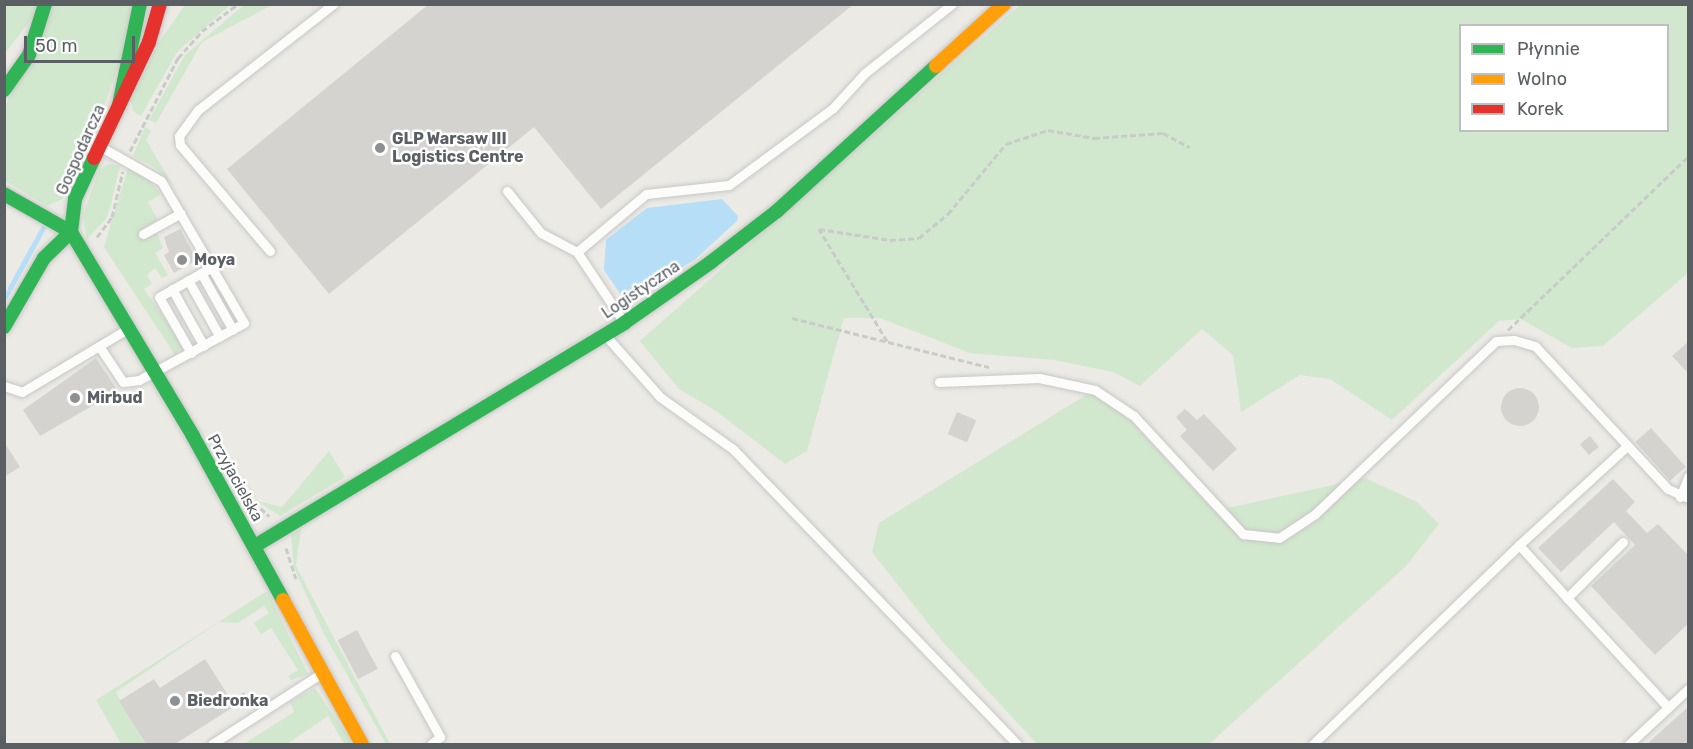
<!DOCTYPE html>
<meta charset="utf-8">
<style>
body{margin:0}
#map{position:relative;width:1693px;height:749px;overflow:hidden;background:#ebeae5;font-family:Rubik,sans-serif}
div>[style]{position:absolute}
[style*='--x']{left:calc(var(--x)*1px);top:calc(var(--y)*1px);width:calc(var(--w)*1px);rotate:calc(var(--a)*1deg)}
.green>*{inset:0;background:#d2e8ce}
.water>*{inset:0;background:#b7def7}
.stream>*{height:4.5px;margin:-2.25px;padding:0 2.25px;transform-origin:2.25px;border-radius:2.25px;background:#b7def7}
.building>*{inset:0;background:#d4d3d0;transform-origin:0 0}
.round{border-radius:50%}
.path>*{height:3px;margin-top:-1.5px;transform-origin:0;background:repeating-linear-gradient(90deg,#c7ccc9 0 6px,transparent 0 9px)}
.roads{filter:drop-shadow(0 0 2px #c7c7c6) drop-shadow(0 0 2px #c7c7c6)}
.lane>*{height:9px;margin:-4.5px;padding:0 4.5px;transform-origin:4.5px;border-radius:4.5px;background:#fcfcfb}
.fast>*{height:14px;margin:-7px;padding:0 7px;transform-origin:7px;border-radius:7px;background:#30b455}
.slow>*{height:14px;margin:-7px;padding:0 7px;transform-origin:7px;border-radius:7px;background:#ff9f0a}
.jam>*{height:14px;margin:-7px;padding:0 7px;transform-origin:7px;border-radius:7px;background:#e5322d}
.dots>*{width:16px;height:16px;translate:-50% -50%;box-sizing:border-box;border:3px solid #fff;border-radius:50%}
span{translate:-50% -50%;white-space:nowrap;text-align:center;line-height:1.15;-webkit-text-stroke:5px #fff;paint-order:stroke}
.poi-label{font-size:16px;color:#5a5f64;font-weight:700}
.left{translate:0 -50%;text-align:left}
.street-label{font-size:16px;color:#5a5f64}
.frame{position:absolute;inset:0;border:6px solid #5a5f64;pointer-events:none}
.legend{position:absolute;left:1459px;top:24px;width:210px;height:108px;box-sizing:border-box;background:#fff;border:2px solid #bdbfc1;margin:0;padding:8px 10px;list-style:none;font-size:18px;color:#5a5f64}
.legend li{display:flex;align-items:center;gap:12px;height:30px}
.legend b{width:30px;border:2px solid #bdbfc1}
.scale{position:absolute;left:24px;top:36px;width:111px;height:27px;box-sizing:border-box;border:3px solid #5a5f64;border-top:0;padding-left:8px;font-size:18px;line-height:21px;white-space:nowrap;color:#5a5f64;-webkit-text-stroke:4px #fff;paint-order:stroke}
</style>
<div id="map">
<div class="green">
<div style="clip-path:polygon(245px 4px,272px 5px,202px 42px,156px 123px,149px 120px,185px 55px)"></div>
<div style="clip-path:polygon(5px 5px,43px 5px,5px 53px)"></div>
<div style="clip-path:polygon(54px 5px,133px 5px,121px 59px,90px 144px,62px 199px,47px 206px,5px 181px,4px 109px)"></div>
<div style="clip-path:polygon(185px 5px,230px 5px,177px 52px,141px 116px,133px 111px,131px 100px,159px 42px)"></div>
<div style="clip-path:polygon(evenodd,1020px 5px,1688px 5px,1688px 273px,1603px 346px,1572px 348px,1521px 319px,1499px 321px,1392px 420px,1330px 379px,1300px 375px,1241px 412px,1233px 355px,1202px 329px,1140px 386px,1113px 372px,1054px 360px,970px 353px,880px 318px,844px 318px,807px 451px,785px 464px,716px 411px,679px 389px,640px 341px,1020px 5px,1460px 26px,1668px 26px,1668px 130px,1460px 130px,1460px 26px)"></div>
<div style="clip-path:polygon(145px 127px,151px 131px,146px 140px,174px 187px,153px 166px,133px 156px)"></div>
<div style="clip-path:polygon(108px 164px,120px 165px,111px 205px,106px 219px,87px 239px,83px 215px,99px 170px)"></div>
<div style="clip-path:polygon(128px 168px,147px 178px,161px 194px,148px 202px,158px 220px,141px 230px,146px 239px,157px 233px,163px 248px,155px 253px,168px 275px,162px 278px,155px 268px,147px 275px,152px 284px,144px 289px,183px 345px,175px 355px,104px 247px)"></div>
<div style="clip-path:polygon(1091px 392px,1130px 420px,1214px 511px,1365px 478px,1417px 502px,1439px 524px,1406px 566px,1209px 744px,1037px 744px,942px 641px,872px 552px,879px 523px)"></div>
<div style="clip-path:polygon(329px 451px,345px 477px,280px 516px,257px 501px,230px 454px,258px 501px,282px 507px)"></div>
<div style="clip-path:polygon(301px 529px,296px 566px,390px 744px,386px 744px,323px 632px,294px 568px,291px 535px)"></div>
<div style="clip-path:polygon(267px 591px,308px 674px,291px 680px,288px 676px,298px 670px,271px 628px,261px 634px,254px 623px,269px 613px,264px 606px,238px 623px,219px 622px,116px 692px,145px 744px,121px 744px,96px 700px)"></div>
<div style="clip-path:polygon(315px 688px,353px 744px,344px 744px,328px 716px,287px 744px,244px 744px,294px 712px,290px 702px)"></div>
</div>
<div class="water">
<div style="clip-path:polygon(722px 199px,738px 216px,737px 221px,693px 261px,629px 296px,621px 295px,604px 270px,606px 240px,647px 208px)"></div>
</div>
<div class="stream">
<div style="--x:10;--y:288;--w:68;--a:-61.2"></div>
<div style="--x:4;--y:298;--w:7;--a:-56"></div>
</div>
<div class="building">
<div style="clip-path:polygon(429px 4px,854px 4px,601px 209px,534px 127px,329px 294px,227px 169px)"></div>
<div style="clip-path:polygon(180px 229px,197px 260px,174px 273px,164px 255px,169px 252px,164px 237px)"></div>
<div style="clip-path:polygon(1689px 341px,1689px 374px,1672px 356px)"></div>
<div style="clip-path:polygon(96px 358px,118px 391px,40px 436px,23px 410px)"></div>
<div class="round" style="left:1501px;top:388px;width:38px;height:38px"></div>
<div style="clip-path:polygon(1185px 409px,1197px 420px,1204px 414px,1237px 449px,1213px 471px,1180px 436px,1187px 430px,1176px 417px)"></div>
<div style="left:957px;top:412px;width:21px;height:24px;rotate:23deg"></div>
<div style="left:1651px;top:428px;width:52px;height:21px;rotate:48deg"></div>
<div style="left:1590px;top:436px;width:14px;height:13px;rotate:51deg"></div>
<div style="clip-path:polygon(4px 442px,20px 467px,4px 477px)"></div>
<div style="clip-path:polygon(1613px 479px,1635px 502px,1626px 511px,1647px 533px,1658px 524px,1689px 556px,1689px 623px,1655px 655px,1591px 586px,1635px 545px,1614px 522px,1561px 572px,1538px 548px)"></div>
<div style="left:357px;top:630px;width:44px;height:22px;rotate:62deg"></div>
<div style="clip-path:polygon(205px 659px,235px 706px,175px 744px,146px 744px,119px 701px,154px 679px,160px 688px)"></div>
<div style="clip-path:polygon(1689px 706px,1689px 744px,1647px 744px)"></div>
</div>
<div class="path">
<div style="--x:130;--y:151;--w:105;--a:-62.7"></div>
<div style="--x:178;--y:58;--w:36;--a:-48"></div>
<div style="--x:202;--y:31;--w:45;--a:-36.9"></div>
<div style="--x:97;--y:237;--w:25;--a:-53"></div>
<div style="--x:112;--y:217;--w:47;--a:-76.6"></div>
<div style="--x:792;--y:318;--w:203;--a:14"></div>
<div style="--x:1508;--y:330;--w:250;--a:-43.9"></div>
<div style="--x:887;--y:341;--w:131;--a:-121.3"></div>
<div style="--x:819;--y:229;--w:72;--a:8.8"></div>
<div style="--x:890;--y:240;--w:29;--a:-4"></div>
<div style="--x:919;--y:238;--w:38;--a:-40"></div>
<div style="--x:948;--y:214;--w:91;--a:-50.4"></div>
<div style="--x:1006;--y:144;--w:44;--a:-18.4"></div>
<div style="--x:1048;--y:130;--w:47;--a:9.9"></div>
<div style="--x:1094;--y:138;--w:69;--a:-4.1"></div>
<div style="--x:1163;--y:133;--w:30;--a:28"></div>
<div style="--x:254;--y:502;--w:21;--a:43"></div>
<div style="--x:286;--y:548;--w:32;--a:72"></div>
<div style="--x:232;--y:701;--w:15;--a:-32"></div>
</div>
<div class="roads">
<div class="lane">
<div style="--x:507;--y:191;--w:54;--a:51"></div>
<div style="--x:541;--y:233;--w:41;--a:27.8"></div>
<div style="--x:577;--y:252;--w:83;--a:56.3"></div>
<div style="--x:143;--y:234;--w:43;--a:-28.9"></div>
<div style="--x:270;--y:251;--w:139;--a:-130.3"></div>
<div style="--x:180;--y:145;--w:9;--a:-96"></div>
<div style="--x:179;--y:136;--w:32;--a:-54"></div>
<div style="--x:198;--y:110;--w:172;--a:-38.1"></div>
<div style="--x:577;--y:252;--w:90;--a:-40"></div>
<div style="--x:646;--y:194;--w:83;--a:-6.2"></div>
<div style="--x:729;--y:185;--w:129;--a:-36.5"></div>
<div style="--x:833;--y:108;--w:47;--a:-47.6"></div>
<div style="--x:865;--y:73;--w:111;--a:-38.4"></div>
<div style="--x:201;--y:273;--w:65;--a:60.7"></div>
<div style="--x:188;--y:280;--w:65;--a:60.7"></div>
<div style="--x:172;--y:289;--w:65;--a:60.7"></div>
<div style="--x:605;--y:335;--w:83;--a:48.4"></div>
<div style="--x:660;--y:397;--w:90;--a:35.5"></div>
<div style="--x:733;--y:449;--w:409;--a:46.1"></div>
<div style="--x:99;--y:346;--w:33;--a:-31"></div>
<div style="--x:191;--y:353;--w:64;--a:-119.7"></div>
<div style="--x:159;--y:297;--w:61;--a:-29.5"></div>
<div style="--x:939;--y:382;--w:100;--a:-2.3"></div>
<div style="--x:1039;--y:378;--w:57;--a:12.1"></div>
<div style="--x:1095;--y:390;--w:47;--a:33.7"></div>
<div style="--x:1134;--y:416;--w:161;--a:47.3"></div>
<div style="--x:1243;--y:534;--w:36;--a:6"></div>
<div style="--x:1279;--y:538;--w:43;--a:-33.7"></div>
<div style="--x:1315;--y:514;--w:250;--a:-43.7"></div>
<div style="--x:1496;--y:341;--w:18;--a:-3"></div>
<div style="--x:1514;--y:340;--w:22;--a:16"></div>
<div style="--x:1535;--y:346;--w:195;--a:47.1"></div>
<div style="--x:1668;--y:489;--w:22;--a:24"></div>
<div style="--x:4;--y:386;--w:19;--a:18"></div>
<div style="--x:22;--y:392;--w:90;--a:-30.9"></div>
<div style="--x:99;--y:346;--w:43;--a:56.3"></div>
<div style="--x:123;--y:382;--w:16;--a:-7"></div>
<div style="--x:139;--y:380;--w:119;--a:-28.5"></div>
<div style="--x:244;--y:323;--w:164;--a:-120.3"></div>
<div style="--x:161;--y:181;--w:69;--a:-150.5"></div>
<div style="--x:1680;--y:497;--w:22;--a:-68"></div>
<div style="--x:1623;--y:542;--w:79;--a:135"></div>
<div style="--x:1567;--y:598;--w:149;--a:47.2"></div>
<div style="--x:1519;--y:545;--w:147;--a:-42.5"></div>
<div style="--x:395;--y:656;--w:93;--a:60.9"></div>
<div style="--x:440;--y:737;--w:11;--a:142"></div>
<div style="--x:212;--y:744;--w:129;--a:-32.9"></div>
<div style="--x:1313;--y:744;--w:286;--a:-44"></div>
<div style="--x:1519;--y:545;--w:72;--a:47.8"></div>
<div style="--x:1629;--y:744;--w:81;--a:-43"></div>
</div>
<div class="fast">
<div style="--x:4;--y:90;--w:43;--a:-54.5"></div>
<div style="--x:29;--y:55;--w:53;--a:-72.6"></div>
<div style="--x:119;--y:105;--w:103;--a:-78.3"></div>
<div style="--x:94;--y:158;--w:45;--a:114.9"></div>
<div style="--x:75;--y:199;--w:33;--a:97"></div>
<div style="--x:71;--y:232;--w:238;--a:59.1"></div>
<div style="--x:193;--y:436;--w:187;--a:61.2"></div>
<div style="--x:4;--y:194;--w:77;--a:29.6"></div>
<div style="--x:4;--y:327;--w:80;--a:-59.9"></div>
<div style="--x:44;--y:258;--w:37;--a:-44"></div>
<div style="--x:255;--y:546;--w:431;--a:-31.1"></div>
<div style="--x:624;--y:323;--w:106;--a:-35"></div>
<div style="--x:711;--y:262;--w:83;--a:-37.7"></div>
<div style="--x:777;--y:211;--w:215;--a:-42.4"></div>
</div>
<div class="slow">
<div style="--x:936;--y:66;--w:92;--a:-42.4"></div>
<div style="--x:283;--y:600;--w:164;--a:61.3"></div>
</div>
<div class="jam">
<div style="--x:94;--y:158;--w:128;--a:-64.6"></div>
<div style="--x:149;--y:42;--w:40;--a:-74"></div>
</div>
</div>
<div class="dots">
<div style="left:380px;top:148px;background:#8d9091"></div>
<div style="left:182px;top:260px;background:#8d9091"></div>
<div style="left:75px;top:398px;background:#8d9091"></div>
<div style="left:175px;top:701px;background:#8d9091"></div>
</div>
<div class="poi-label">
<span class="left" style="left:392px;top:148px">GLP Warsaw III<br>Logistics Centre</span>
<span class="left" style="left:194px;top:260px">Moya</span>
<span class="left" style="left:87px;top:398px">Mirbud</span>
<span class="left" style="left:187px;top:701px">Biedronka</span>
</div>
<div class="street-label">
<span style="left:81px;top:150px;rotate:-66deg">Gospodarcza</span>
<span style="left:641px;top:290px;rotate:-34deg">Logistyczna</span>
<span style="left:235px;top:478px;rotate:61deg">Przyjacielska</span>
</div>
<div class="frame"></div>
<ul class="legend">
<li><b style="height:8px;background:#30b455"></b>Płynnie</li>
<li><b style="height:8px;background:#ff9f0a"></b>Wolno</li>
<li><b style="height:8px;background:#e5322d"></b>Korek</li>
</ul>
<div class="scale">50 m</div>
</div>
